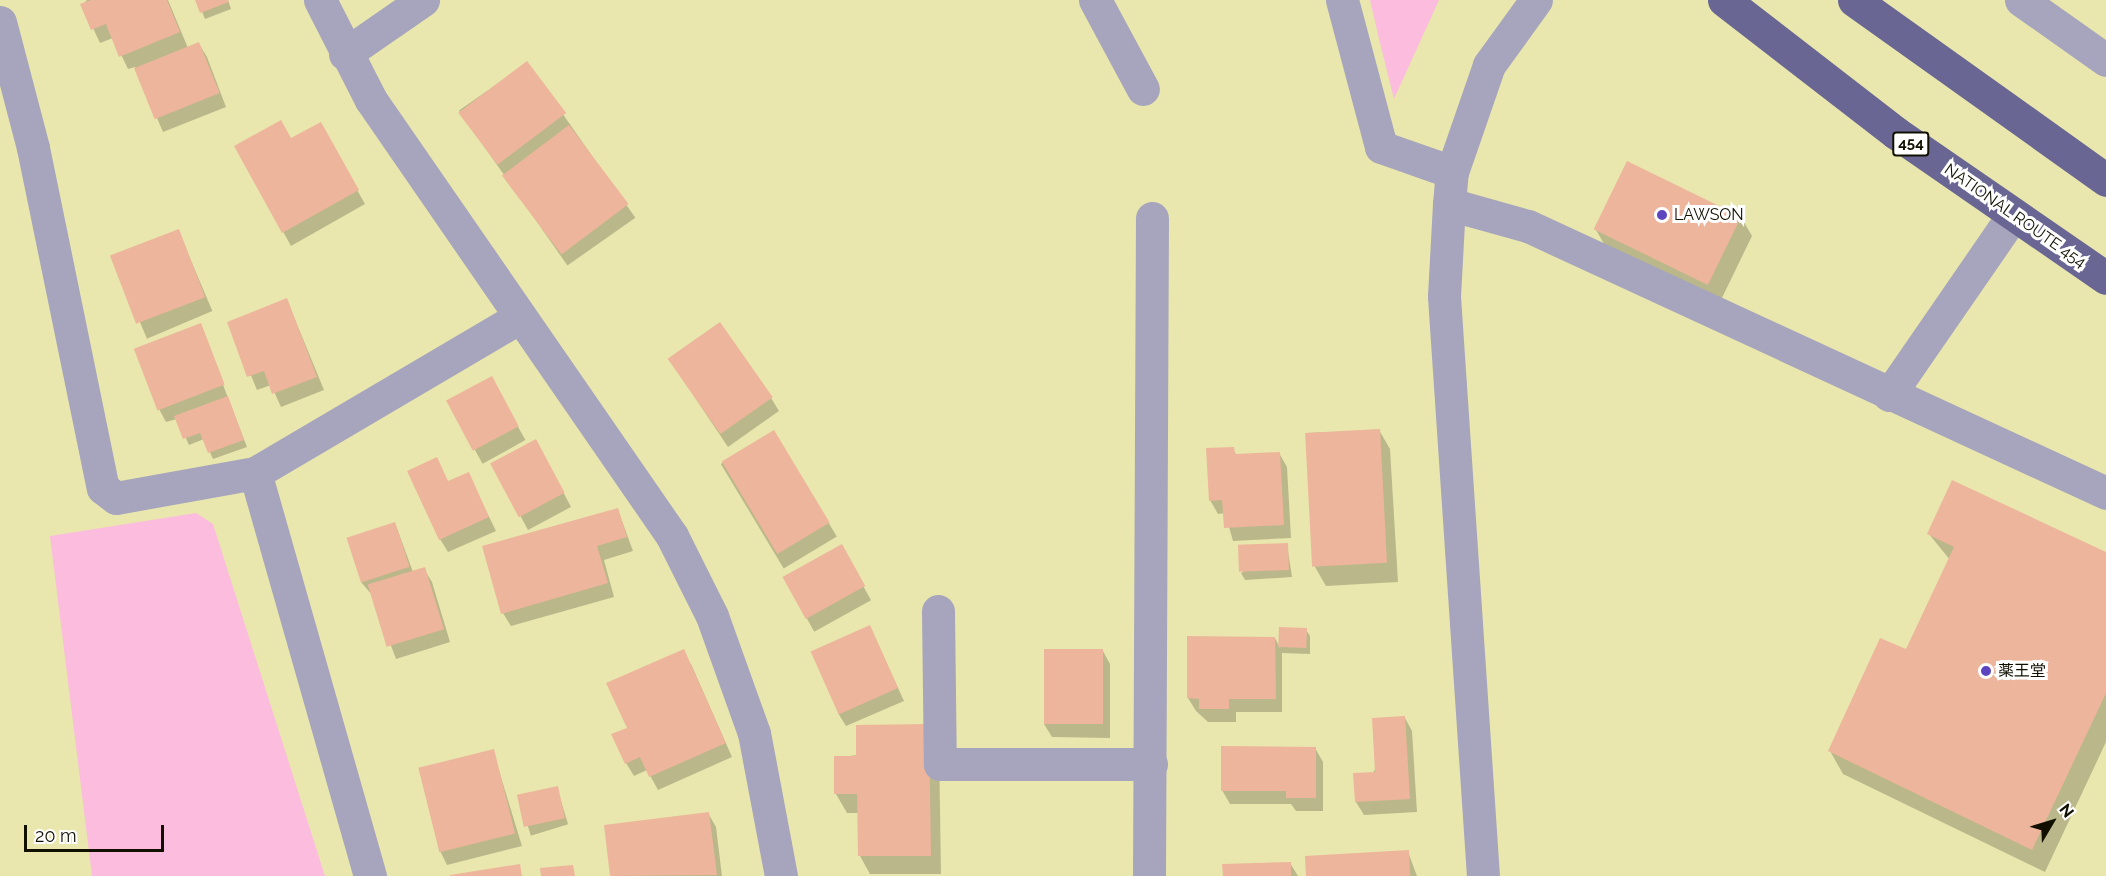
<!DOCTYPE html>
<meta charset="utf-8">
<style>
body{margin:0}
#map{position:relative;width:2106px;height:876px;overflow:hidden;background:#e9e7ad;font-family:Raleway,"Noto Sans JP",sans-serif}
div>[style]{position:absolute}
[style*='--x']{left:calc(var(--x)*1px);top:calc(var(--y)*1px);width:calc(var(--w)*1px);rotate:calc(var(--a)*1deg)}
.green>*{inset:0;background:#fbbcdd}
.shadow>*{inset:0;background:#0003;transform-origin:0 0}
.building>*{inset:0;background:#edb59b;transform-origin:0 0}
.minor>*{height:33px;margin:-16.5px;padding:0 16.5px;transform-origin:16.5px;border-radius:16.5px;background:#a6a5bd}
.tertiary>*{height:33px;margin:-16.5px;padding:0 16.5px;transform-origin:16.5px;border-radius:16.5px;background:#a6a5bd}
.trunk>*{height:33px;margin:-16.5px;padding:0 16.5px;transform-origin:16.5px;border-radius:16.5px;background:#696694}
.dots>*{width:16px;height:16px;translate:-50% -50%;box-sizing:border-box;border:3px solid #fff;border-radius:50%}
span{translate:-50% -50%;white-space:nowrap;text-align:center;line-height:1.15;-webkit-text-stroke:6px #fff;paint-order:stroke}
.shield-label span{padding:2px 4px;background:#fff;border:2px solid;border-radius:4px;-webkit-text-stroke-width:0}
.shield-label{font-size:15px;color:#111000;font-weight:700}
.poi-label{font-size:16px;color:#111000}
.left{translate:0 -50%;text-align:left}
.street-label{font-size:16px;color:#111000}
.north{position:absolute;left:2022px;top:792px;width:60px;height:60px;-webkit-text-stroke:4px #fff;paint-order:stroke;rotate:52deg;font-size:16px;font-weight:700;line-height:24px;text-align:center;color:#111000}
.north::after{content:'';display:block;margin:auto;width:21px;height:27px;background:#111000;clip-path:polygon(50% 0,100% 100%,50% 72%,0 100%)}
.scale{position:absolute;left:24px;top:825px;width:140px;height:27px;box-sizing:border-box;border:3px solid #111000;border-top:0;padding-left:8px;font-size:18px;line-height:21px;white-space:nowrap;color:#111000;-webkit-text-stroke:4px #fff;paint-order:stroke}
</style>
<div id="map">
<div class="green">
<div style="clip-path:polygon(1370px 0,1439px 0,1394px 99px,1379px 39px)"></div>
<div style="clip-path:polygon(196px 513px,213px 524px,325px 876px,92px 876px,50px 536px)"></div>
</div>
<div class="shadow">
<div style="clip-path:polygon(87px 0,168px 0,188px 48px,199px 44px,207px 57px,226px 107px,163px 132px,135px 67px,128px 69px,113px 38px,100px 43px,82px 5px)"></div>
<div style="clip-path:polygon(197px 0,228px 0,231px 9px,205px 19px)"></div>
<div style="left:527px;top:63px;width:189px;height:83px;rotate:55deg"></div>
<div style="clip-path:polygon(320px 124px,365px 204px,291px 246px,236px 147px,291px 140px)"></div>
<div style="clip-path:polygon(1741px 217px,1752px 236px,1720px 302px,1607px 249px,1596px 230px)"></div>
<div style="left:178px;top:230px;width:88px;height:71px;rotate:67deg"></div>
<div style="clip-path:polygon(287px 300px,324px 390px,281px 407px,271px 385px,257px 390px,229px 323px)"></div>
<div style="clip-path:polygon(200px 325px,247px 447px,213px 459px,204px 439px,189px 445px,177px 419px,166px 422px,159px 409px)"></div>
<div style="clip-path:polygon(669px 359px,771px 398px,779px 411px,728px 447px)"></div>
<div style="left:491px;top:378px;width:71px;height:49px;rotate:61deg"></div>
<div style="clip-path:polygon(1379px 430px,1390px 449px,1398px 582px,1326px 586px,1315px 567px,1307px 433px)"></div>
<div style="left:774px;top:432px;width:122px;height:62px;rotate:59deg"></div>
<div style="clip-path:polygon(1233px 449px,1237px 456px,1279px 453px,1287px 467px,1291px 538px,1233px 541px,1225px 513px,1218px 514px,1210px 500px)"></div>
<div style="clip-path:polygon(543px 454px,571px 507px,528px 530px,492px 463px)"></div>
<div style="clip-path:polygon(468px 474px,496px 531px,448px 552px,440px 539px,449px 483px)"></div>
<div style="clip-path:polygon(618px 510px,633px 551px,604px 560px,614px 597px,511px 626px,503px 613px)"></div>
<div style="clip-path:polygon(395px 523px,413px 572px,424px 569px,432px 582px,450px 642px,396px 659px,372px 595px,361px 582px)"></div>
<div style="clip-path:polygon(1929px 534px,2106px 554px,2106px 742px,2045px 872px,1843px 774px,1830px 751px,1906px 651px,1950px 560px)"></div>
<div style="clip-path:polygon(1287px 545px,1292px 577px,1245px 580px,1241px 573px)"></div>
<div style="left:841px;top:546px;width:62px;height:65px;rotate:61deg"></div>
<div style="clip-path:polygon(870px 627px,904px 701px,846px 726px,838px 713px)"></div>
<div style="clip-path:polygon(1280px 629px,1306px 630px,1310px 636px,1310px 654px,1282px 653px,1282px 712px,1236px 712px,1236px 722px,1208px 722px,1196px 711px,1188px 698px,1275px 638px,1280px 648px)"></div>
<div style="clip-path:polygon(1103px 651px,1110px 664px,1110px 738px,1052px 737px,1044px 724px)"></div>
<div style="clip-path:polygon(691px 664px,732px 757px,658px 790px,647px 770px,634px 776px,626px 763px,629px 728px)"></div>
<div style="clip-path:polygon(1405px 718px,1412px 731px,1417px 812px,1364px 815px,1356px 802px)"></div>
<div style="clip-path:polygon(939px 744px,941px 874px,870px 874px,860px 856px,859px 813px,847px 813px,836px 794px,835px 758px)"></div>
<div style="clip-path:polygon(1315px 748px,1323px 762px,1323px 811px,1296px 811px,1291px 804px,1230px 804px,1222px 790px)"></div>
<div style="clip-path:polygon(493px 751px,522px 846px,447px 865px,440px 851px)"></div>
<div style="left:557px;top:788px;width:38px;height:39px;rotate:73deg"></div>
<div style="clip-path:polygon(708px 813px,716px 827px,722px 876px,612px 876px,605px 826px)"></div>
<div style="clip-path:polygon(1408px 852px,1417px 876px,1308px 876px)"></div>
<div style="clip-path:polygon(1290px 863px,1298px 876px,1224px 876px)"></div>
</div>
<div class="building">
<div style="clip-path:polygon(91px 0,167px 0,180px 32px,119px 57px,106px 24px,91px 30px,80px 4px)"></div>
<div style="clip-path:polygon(195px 0,228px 0,229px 2px,200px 13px)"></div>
<div style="left:199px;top:42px;width:55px;height:70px;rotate:68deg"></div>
<div style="left:527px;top:61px;width:65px;height:86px;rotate:53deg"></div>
<div style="clip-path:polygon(281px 120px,291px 138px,321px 122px,359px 190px,282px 233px,234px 146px)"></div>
<div style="left:569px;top:125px;width:99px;height:84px;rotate:53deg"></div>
<div style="left:1627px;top:161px;width:127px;height:76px;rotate:26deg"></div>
<div style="left:179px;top:229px;width:73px;height:74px;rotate:69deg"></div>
<div style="clip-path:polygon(287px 298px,317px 377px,272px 394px,264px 371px,247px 377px,227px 322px)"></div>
<div style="left:720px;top:322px;width:92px;height:64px;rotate:55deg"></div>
<div style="left:201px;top:323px;width:66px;height:72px;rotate:69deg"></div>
<div style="left:492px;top:376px;width:57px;height:52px;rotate:62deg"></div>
<div style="clip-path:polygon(228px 396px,244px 440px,208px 453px,200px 433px,183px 439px,174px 416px)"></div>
<div style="left:1380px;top:429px;width:134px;height:75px;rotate:87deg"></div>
<div style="left:774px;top:430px;width:108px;height:61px;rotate:59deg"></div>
<div style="left:536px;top:439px;width:61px;height:52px;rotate:62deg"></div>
<div style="clip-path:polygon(1234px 447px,1235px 454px,1280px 452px,1284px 525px,1224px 528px,1222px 500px,1209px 501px,1206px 448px)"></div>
<div style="clip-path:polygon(437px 457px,448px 481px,469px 472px,489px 517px,439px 540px,407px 471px)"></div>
<div style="clip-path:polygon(1952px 480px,2106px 552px,2106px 693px,2032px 850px,1828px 751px,1880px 638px,1906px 649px,1954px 547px,1927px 534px)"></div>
<div style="clip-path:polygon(618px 508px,627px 537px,597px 546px,608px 583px,501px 614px,482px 546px)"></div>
<div style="left:395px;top:522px;width:47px;height:51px;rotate:72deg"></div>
<div style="left:1288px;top:543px;width:27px;height:50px;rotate:88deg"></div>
<div style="left:842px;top:544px;width:48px;height:68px;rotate:61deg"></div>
<div style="left:425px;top:567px;width:65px;height:60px;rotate:73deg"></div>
<div style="left:870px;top:625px;width:69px;height:65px;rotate:66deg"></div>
<div style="left:1279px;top:627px;width:28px;height:20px;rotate:2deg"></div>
<div style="clip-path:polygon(1187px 636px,1275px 637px,1276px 699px,1229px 699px,1229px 709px,1199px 709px,1199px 699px,1187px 698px)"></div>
<div style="clip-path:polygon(684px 649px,726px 743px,649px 777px,640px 757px,625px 764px,611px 734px,627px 728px,606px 683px)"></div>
<div style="left:1044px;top:649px;width:59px;height:75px"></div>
<div style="clip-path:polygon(1405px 716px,1410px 799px,1355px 802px,1353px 773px,1375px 772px,1372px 718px)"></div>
<div style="clip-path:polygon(929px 724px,931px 856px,858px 856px,857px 794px,834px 794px,834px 756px,856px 756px,856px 725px)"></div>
<div style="clip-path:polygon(1221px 746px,1316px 747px,1316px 798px,1286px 798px,1286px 791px,1221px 791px)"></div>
<div style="left:494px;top:749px;width:87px;height:78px;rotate:76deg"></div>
<div style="left:558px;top:786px;width:33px;height:42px;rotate:78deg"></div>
<div style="clip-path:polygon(709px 812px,717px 875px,610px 876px,604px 825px)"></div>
<div style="clip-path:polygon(1409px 850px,1410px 876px,1306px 876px,1305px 856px)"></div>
<div style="clip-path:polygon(1291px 862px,1291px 876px,1223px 876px,1222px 864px)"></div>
<div style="clip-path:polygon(520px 864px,522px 876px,450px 876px,450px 875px)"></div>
<div style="clip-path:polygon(573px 865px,575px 876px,541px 876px,540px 868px)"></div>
</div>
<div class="minor">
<div style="--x:1095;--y:0;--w:101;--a:61.7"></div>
<div style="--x:1342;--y:0;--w:152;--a:75.1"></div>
<div style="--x:1381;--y:147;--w:75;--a:19.4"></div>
<div style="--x:2021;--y:0;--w:104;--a:35.2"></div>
<div style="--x:0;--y:22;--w:130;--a:75.3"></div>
<div style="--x:33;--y:148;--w:347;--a:78.4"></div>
<div style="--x:103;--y:488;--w:16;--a:38"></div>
<div style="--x:116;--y:498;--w:141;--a:-10.2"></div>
<div style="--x:345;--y:54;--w:95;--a:-34.7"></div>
<div style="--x:1449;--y:204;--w:82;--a:15.6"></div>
<div style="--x:1528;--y:226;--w:637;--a:24.79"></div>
<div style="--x:1889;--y:395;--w:219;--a:-55.4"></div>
<div style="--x:938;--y:611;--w:153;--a:89.3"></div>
<div style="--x:940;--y:764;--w:211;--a:0"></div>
<div style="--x:370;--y:876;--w:419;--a:-105.9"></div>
<div style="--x:255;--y:473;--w:305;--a:-30.5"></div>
<div style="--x:1149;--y:876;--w:658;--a:-89.74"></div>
</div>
<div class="tertiary">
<div style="--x:320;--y:0;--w:112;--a:63"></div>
<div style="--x:371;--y:100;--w:530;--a:55.38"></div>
<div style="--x:672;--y:536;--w:89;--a:63.4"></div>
<div style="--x:712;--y:616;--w:124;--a:70.3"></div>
<div style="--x:754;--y:733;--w:146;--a:79.3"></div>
<div style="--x:1483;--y:876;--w:581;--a:-93.85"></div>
<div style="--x:1444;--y:296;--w:92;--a:-86.9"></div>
<div style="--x:1449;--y:204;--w:32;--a:-85"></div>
<div style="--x:1452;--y:172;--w:113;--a:-70.9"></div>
<div style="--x:1489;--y:65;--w:80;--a:-54.1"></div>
</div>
<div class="trunk">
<div style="--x:1724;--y:0;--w:217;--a:37.7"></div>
<div style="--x:1896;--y:133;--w:255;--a:34.6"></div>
<div style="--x:1854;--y:0;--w:310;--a:35.5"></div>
</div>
<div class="dots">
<div style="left:1662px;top:215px;background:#5c45be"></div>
<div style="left:1986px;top:671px;background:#5c45be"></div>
</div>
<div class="shield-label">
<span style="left:1911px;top:144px">454</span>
</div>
<div class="poi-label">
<span class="left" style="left:1674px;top:215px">LAWSON</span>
<span class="left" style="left:1998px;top:671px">薬王堂</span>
</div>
<div class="street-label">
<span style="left:2015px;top:216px;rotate:35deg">NATIONAL ROUTE 454</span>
</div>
<div class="north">N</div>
<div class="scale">20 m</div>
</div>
